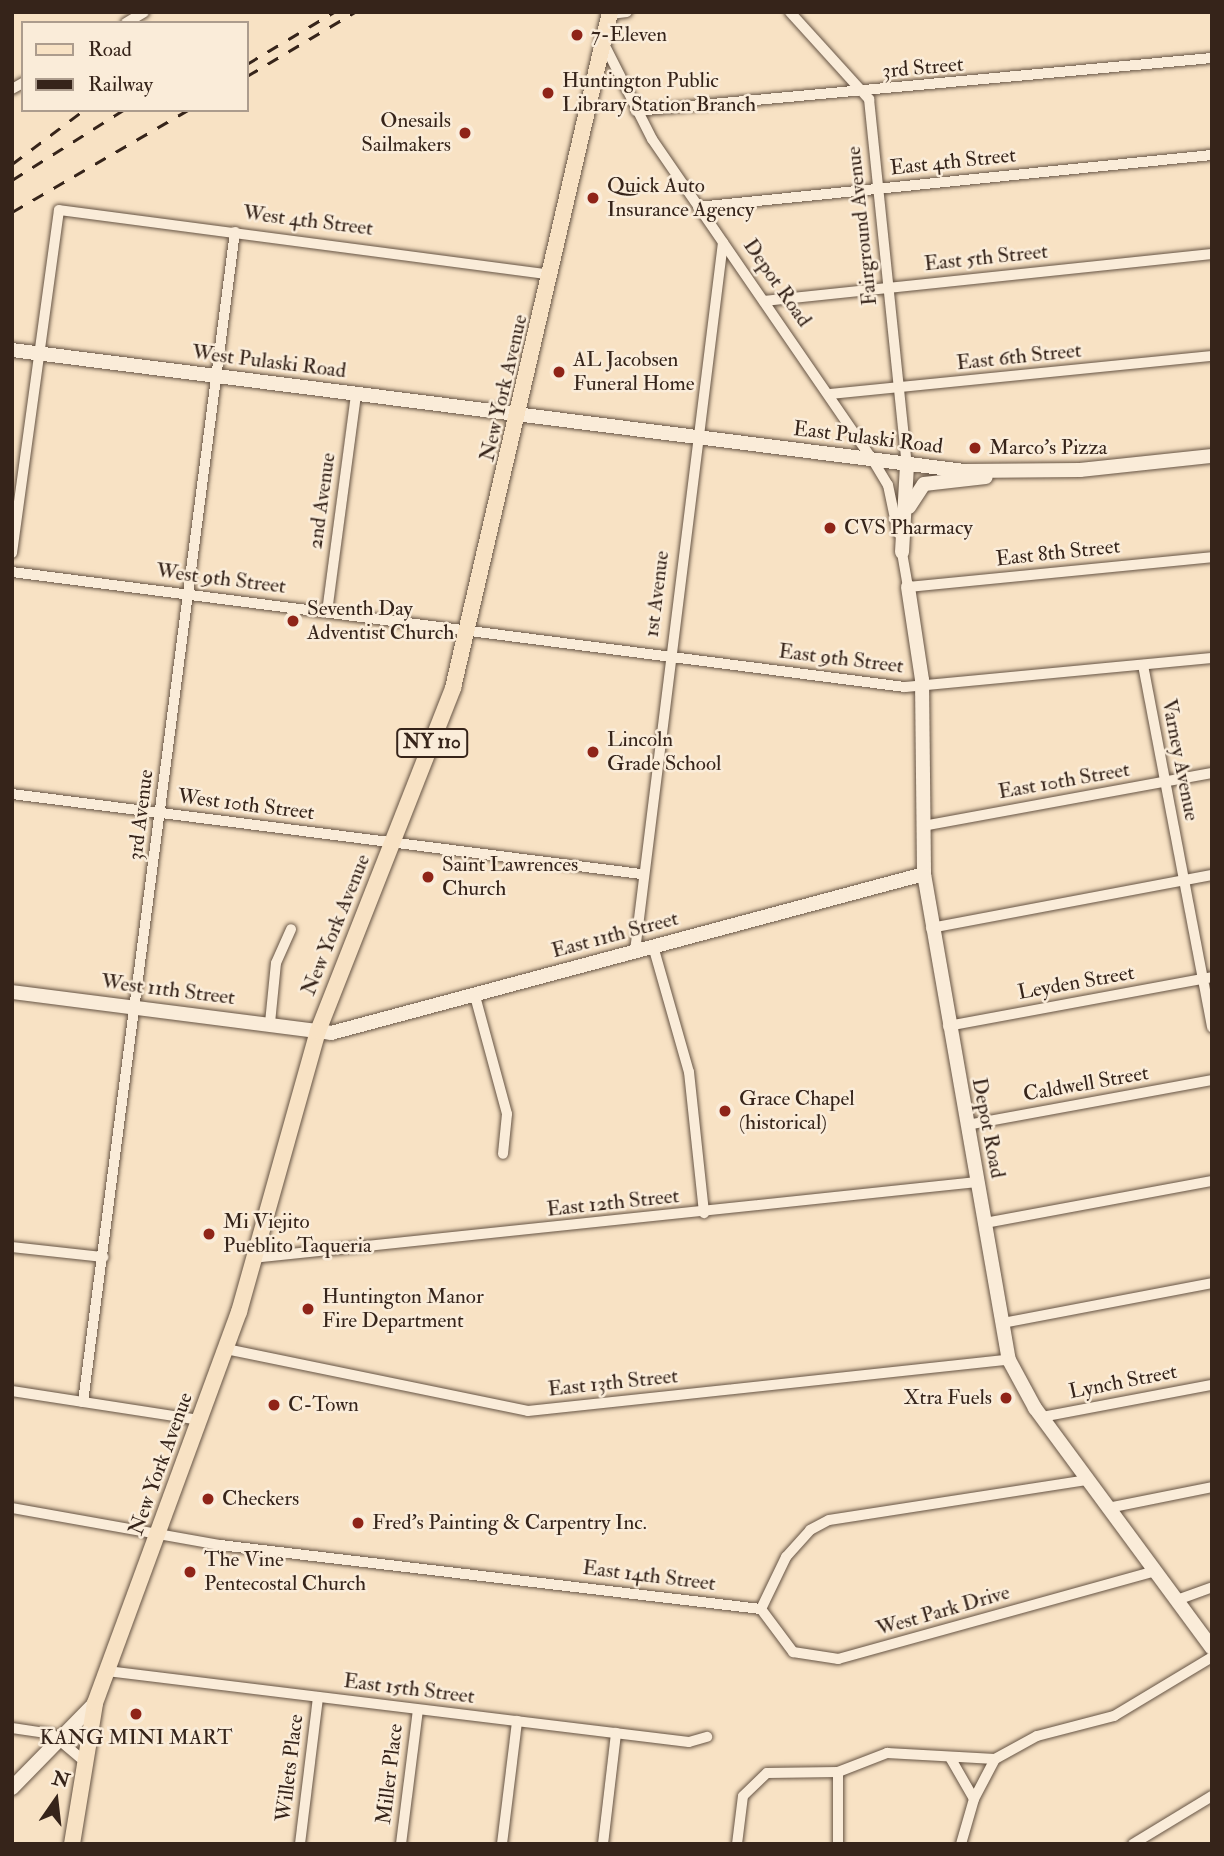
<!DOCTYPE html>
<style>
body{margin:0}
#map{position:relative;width:1224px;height:1856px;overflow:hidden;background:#f8e2c4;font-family:"IM FELL Double Pica",serif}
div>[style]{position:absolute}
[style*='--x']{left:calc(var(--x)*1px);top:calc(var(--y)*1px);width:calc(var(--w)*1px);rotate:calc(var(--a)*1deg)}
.roads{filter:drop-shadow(0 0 2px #665444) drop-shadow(0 0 2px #665444)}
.street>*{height:10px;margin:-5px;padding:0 5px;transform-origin:5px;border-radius:5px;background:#faecd9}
.secondary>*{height:14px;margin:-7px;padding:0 7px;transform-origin:7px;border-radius:7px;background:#faecd9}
.primary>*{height:16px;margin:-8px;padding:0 8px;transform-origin:8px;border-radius:8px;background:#f8e2c4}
.rail>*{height:2.5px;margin-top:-1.25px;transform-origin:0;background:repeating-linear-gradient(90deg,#36241a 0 12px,transparent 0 24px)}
.dots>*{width:19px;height:19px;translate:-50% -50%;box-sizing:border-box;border:4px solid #faecd9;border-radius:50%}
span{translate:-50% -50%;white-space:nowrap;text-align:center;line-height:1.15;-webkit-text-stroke:5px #faecd9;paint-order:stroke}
.shield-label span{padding:2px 5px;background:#faecd9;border:2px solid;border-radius:5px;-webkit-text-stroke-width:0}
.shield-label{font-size:19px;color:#36241a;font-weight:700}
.poi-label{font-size:21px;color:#36241a}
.left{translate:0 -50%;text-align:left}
.right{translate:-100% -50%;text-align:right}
.street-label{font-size:21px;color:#36241a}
.frame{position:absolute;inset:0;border:14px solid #36241a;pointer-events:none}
.legend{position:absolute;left:21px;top:21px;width:228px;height:91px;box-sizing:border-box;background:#faecd9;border:2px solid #ac9c8d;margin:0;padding:9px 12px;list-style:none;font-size:21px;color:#36241a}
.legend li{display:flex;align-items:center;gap:14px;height:35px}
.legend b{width:35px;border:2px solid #ac9c8d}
.north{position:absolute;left:21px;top:1765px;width:70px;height:70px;-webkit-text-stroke:5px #faecd9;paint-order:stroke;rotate:14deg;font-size:19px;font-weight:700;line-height:28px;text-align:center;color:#36241a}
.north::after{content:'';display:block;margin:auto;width:24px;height:32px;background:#36241a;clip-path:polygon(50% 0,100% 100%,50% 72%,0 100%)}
</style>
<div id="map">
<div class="roads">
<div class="street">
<div style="--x:790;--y:12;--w:118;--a:47.8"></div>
<div style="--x:869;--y:99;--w:368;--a:84.1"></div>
<div style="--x:610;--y:14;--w:17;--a:-7"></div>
<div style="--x:126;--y:23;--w:21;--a:-31"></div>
<div style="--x:603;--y:42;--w:109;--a:63.2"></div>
<div style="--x:652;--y:139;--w:392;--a:55.5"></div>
<div style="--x:874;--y:462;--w:27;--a:59"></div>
<div style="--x:888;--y:485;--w:49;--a:78.2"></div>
<div style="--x:12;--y:89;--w:13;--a:-29"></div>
<div style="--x:636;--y:111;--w:578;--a:-5.26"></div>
<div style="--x:698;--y:207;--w:517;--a:-5.78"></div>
<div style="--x:764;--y:301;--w:450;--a:-6"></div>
<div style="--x:830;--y:394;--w:384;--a:-5.7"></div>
<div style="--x:901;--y:547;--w:41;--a:80.1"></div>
<div style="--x:908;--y:587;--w:305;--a:-5.6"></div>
<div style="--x:12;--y:553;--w:346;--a:-82.2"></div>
<div style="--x:59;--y:210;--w:496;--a:7.5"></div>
<div style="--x:12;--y:572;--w:900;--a:7.34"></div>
<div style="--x:905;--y:687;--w:308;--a:-5.4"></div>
<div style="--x:327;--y:612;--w:220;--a:-82.4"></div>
<div style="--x:1143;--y:665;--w:369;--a:79.2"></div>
<div style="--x:12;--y:794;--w:634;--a:7.25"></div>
<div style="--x:923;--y:826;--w:294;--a:-10.4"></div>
<div style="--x:931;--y:928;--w:286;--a:-10.7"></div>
<div style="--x:653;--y:946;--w:131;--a:74.1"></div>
<div style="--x:689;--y:1072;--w:142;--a:83.9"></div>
<div style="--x:635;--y:951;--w:714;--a:-82.92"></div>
<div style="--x:475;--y:996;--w:122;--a:74.8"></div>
<div style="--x:507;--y:1114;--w:40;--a:95.7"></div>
<div style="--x:270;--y:1023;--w:60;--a:-84.3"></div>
<div style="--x:276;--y:963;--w:37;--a:-66"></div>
<div style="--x:948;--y:1026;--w:269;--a:-10.5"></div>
<div style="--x:967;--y:1125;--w:249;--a:-10.4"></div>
<div style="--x:985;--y:1223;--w:231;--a:-10.5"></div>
<div style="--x:12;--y:1247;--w:92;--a:6.3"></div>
<div style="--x:252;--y:1258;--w:729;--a:-5.98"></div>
<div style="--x:1003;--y:1323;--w:213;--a:-10.8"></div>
<div style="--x:226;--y:1349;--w:308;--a:11.6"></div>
<div style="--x:528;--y:1411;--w:484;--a:-6.1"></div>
<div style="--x:12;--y:1391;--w:189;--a:8.8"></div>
<div style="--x:83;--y:1402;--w:1180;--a:-82.6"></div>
<div style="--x:1042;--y:1417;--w:173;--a:-10.7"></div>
<div style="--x:12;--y:1508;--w:211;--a:10.1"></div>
<div style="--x:220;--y:1545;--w:545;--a:6.75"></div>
<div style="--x:1108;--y:1508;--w:106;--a:-11.4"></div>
<div style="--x:1177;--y:1600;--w:37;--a:-20"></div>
<div style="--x:761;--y:1609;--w:54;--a:53.3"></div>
<div style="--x:793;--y:1652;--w:46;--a:8.8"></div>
<div style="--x:838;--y:1659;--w:329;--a:-15.5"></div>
<div style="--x:761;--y:1609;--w:58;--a:-64.3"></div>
<div style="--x:786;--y:1557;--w:36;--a:-48"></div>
<div style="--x:810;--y:1530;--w:21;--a:-28"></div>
<div style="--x:829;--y:1520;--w:262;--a:-8.8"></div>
<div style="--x:107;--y:1671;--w:586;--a:6.96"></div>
<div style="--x:689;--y:1742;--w:19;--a:-16"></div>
<div style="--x:12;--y:1728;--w:40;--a:8.5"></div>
<div style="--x:52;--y:1734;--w:39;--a:40"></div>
<div style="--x:951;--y:1759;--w:46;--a:60.1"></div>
<div style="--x:974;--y:1799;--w:47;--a:106.1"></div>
<div style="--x:838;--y:1772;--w:72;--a:90"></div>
<div style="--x:974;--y:1799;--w:45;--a:-62.3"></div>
<div style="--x:300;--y:1844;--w:148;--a:-83"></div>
<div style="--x:401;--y:1844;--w:135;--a:-82.8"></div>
<div style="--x:502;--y:1844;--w:124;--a:-83"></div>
<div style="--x:603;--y:1844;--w:112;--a:-83.3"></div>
<div style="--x:737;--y:1844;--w:48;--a:-82.9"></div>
<div style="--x:743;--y:1796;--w:33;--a:-44"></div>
<div style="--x:767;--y:1773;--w:71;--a:-0.8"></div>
<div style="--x:838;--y:1772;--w:53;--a:-21.2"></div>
<div style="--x:887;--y:1753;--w:108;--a:3.2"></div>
<div style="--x:995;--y:1759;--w:48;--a:-28.7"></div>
<div style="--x:1037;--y:1736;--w:80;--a:-14.6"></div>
<div style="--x:1114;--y:1716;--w:114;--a:-31"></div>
<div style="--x:1133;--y:1844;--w:92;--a:-31.3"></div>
</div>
<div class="secondary">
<div style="--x:12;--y:350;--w:960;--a:7.24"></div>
<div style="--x:964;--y:471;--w:116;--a:-0.5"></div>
<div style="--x:1080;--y:470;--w:133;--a:-6.1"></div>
<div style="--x:909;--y:507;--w:27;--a:-57"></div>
<div style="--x:924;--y:484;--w:62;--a:-6.4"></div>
<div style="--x:902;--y:552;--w:87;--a:-86.7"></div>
<div style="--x:908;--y:587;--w:94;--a:81.4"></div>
<div style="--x:922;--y:680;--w:194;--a:89.4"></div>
<div style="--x:924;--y:874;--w:493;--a:80.1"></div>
<div style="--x:1009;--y:1360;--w:55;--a:61.6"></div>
<div style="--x:1035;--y:1408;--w:298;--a:53.6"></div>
<div style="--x:12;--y:992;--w:322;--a:7.3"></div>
<div style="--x:331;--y:1033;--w:614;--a:-15.01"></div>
<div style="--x:12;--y:1788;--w:119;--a:-45.7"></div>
</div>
<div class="primary">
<div style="--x:72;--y:1844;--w:143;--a:-80.7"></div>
<div style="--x:95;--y:1703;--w:417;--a:-69.8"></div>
<div style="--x:239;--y:1312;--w:292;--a:-74.3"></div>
<div style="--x:318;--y:1031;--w:369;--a:-68.5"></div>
<div style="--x:453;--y:688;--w:694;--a:-76.92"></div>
</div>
</div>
<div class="rail">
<div style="--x:247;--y:64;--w:101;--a:-30.9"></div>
<div style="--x:247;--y:76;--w:126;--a:-30.7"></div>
<div style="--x:12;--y:164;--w:90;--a:-36.9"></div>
<div style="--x:12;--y:180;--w:131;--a:-32.2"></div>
<div style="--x:12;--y:212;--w:203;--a:-30.1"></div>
</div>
<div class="dots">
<div style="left:577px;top:35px;background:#8f2418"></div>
<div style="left:548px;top:93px;background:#8f2418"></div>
<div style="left:465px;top:133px;background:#8f2418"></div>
<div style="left:593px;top:198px;background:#8f2418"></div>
<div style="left:559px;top:372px;background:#8f2418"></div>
<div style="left:975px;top:448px;background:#8f2418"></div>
<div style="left:830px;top:528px;background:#8f2418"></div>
<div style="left:293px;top:621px;background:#8f2418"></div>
<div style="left:593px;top:752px;background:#8f2418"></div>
<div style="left:428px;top:877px;background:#8f2418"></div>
<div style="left:725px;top:1111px;background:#8f2418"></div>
<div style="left:209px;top:1234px;background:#8f2418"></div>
<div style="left:308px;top:1309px;background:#8f2418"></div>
<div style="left:1006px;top:1398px;background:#8f2418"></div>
<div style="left:274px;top:1405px;background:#8f2418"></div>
<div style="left:208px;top:1499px;background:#8f2418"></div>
<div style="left:358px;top:1523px;background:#8f2418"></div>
<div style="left:190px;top:1572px;background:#8f2418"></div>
<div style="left:136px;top:1714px;background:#8f2418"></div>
</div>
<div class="shield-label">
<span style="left:432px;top:743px">NY 110</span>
</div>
<div class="poi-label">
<span class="left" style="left:591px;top:35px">7-Eleven</span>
<span class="left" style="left:562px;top:93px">Huntington Public<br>Library Station Branch</span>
<span class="right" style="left:451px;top:133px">Onesails<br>Sailmakers</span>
<span class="left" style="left:607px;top:198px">Quick Auto<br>Insurance Agency</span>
<span class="left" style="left:573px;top:372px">AL Jacobsen<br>Funeral Home</span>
<span class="left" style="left:989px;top:448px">Marco's Pizza</span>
<span class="left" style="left:844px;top:528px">CVS Pharmacy</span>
<span class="left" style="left:307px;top:621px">Seventh Day<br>Adventist Church</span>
<span class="left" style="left:607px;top:752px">Lincoln<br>Grade School</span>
<span class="left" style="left:442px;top:877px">Saint Lawrences<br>Church</span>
<span class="left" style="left:739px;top:1111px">Grace Chapel<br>(historical)</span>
<span class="left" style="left:223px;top:1234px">Mi Viejito<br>Pueblito Taqueria</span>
<span class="left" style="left:322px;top:1309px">Huntington Manor<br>Fire Department</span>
<span class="right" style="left:992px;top:1398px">Xtra Fuels</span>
<span class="left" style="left:288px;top:1405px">C-Town</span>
<span class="left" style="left:222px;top:1499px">Checkers</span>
<span class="left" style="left:372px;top:1523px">Fred's Painting &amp; Carpentry Inc.</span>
<span class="left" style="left:204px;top:1572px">The Vine<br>Pentecostal Church</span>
<span style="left:136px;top:1738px">KANG MINI MART</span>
</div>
<div class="street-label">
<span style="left:923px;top:68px;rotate:-5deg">3rd Street</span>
<span style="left:953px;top:162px;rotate:-6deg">East 4th Street</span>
<span style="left:308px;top:221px;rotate:7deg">West 4th Street</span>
<span style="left:862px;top:226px;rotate:-96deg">Fairground Avenue</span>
<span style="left:986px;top:258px;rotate:-6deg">East 5th Street</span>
<span style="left:777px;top:283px;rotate:55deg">Depot Road</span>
<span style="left:1019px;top:357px;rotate:-6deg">East 6th Street</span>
<span style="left:269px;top:362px;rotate:7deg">West Pulaski Road</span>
<span style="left:504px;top:388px;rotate:-77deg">New York Avenue</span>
<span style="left:868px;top:438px;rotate:7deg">East Pulaski Road</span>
<span style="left:322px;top:501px;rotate:-82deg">2nd Avenue</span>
<span style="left:1058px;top:553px;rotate:-6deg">East 8th Street</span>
<span style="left:221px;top:579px;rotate:7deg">West 9th Street</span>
<span style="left:657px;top:594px;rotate:-83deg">1st Avenue</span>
<span style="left:841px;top:659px;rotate:7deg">East 9th Street</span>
<span style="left:1180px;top:760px;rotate:79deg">Varney Avenue</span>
<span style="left:1064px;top:781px;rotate:-10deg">East 10th Street</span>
<span style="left:246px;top:805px;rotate:7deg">West 10th Street</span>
<span style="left:141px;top:815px;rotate:-83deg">3rd Avenue</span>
<span style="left:336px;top:925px;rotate:-68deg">New York Avenue</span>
<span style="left:615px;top:935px;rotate:-15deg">East 11th Street</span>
<span style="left:1076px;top:983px;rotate:-10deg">Leyden Street</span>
<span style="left:168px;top:990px;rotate:7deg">West 11th Street</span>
<span style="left:1086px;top:1084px;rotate:-10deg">Caldwell Street</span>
<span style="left:988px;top:1128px;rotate:79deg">Depot Road</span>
<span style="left:613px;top:1203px;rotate:-6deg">East 12th Street</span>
<span style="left:1123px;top:1382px;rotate:-11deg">Lynch Street</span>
<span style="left:613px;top:1383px;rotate:-6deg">East 13th Street</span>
<span style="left:161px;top:1464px;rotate:-70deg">New York Avenue</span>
<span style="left:649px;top:1576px;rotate:7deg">East 14th Street</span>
<span style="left:943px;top:1611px;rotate:-16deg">West Park Drive</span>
<span style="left:409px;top:1689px;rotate:7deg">East 15th Street</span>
<span style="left:290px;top:1768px;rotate:-83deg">Willets Place</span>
<span style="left:390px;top:1774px;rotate:-83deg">Miller Place</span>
</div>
<div class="frame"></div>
<ul class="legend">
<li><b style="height:9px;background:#f8e2c4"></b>Road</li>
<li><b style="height:9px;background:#36241a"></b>Railway</li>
</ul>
<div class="north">N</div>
</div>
